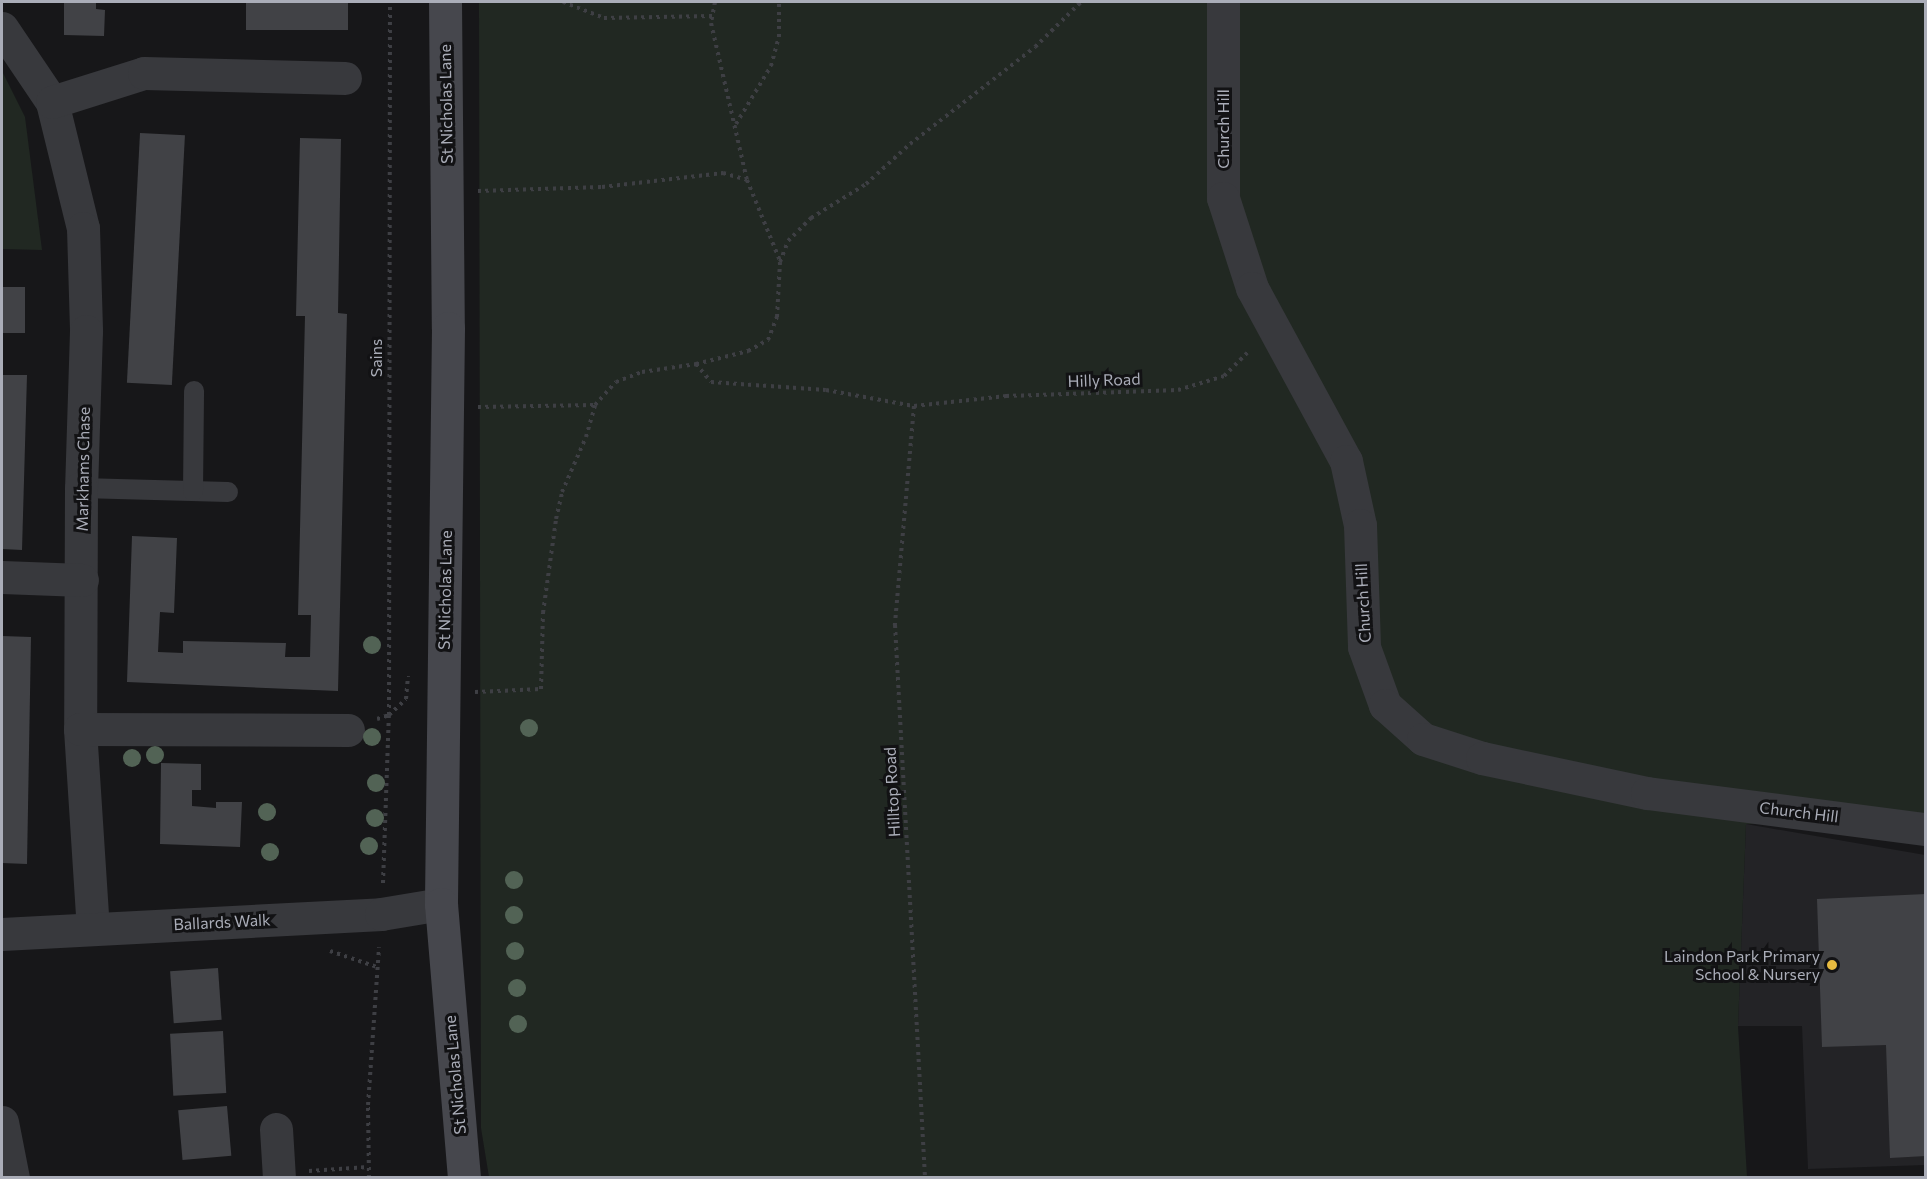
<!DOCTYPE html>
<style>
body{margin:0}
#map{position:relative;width:1927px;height:1179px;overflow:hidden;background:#171719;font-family:Commissioner,sans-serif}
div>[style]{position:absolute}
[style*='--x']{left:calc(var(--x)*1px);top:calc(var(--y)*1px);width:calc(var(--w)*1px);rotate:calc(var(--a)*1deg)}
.built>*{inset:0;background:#232326}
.green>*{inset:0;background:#212822}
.building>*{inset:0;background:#414246;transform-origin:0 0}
.path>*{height:4px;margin-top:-2px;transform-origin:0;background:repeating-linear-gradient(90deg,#3e3f44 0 3px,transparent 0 7.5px)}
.service>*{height:20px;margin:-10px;padding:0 10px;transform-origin:10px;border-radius:10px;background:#38393d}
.minor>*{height:33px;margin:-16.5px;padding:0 16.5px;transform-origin:16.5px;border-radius:16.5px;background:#38393d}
.tertiary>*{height:33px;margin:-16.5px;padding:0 16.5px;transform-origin:16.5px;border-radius:16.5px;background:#38393d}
.secondary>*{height:33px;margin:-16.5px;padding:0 16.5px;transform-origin:16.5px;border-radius:16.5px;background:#46474d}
.trees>*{width:18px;height:18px;margin:-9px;border-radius:50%;background:#526355}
.dots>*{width:16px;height:16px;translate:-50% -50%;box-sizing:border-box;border:3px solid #121214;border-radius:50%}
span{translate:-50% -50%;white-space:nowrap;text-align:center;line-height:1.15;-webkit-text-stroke:6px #121214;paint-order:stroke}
.street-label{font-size:16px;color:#aaadb8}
.poi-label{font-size:16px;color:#aaadb8}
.right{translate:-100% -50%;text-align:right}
.frame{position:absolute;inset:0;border:3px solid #aaadb8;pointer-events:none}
</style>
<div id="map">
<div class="built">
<div style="clip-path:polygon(1746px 824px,1925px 855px,1925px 1165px,1808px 1169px,1802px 1026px,1738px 1026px)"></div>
</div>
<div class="green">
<div style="clip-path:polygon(479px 2px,1925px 2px,1925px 820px,1746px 824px,1738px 1026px,1747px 1177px,489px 1177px,481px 1128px)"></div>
<div style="clip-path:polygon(2px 71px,25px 117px,42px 250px,2px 249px)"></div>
</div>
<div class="building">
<div style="clip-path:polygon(64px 2px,96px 2px,96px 9px,105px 10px,104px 36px,64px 35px)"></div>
<div style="left:246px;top:2px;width:102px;height:28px"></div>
<div style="left:140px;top:133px;width:45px;height:250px;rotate:3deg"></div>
<div style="clip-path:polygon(300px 138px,341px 139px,338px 313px,347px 314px,338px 691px,127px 682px,132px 536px,177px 538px,174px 613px,160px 612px,158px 652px,183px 653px,183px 641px,286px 643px,285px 657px,310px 657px,311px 615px,298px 615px,305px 316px,296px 316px)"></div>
<div style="left:2px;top:287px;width:23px;height:46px"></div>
<div style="clip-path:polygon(2px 375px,27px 375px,22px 550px,2px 549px)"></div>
<div style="clip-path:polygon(2px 636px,31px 637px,27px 864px,2px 863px)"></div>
<div style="clip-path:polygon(161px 763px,201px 764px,201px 790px,192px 790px,192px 806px,216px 808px,216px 802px,242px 802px,240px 847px,160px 844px)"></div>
<div style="clip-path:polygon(1926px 894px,1926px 1156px,1890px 1158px,1886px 1045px,1822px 1047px,1817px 899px)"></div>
<div style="left:218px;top:968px;width:52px;height:48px;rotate:86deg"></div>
<div style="left:223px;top:1031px;width:62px;height:53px;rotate:87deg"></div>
<div style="left:227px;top:1106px;width:50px;height:49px;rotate:85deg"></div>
</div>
<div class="path">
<div style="--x:563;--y:2;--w:44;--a:21.3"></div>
<div style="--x:604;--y:18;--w:108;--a:-1.1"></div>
<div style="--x:715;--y:2;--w:21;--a:101"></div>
<div style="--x:711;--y:23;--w:161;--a:77.1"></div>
<div style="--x:736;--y:124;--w:68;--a:-58.9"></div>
<div style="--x:771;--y:66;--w:30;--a:-75"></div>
<div style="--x:779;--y:37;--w:35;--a:-90"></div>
<div style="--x:478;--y:191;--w:124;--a:-1.8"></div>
<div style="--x:602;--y:187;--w:122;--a:-6.6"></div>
<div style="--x:723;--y:173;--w:25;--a:16"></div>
<div style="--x:747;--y:180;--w:87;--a:67.8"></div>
<div style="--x:696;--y:364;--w:54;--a:-14"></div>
<div style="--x:748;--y:351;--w:23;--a:-29"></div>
<div style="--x:768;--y:340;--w:25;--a:-69"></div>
<div style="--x:777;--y:317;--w:55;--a:-86.9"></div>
<div style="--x:780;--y:262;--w:22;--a:-69"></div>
<div style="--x:788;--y:241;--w:33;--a:-45"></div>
<div style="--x:811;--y:218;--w:65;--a:-31.7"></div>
<div style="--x:866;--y:184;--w:59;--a:-42.3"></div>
<div style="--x:910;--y:144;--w:158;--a:-37.8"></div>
<div style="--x:1035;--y:47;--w:64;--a:-44.4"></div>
<div style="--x:914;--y:406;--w:220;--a:95"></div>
<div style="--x:895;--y:625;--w:554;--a:86.89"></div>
<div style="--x:478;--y:407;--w:117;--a:-1"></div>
<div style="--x:595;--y:405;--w:31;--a:-48"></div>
<div style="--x:616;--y:382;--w:28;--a:-21"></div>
<div style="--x:642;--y:372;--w:55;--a:-8.4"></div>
<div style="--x:696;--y:364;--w:23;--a:50"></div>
<div style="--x:711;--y:382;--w:115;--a:4"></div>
<div style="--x:826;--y:390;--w:89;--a:10.3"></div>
<div style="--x:914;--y:406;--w:93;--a:-6.2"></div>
<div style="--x:1006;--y:396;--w:172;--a:-2"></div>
<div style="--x:1178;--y:390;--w:48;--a:-16.9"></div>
<div style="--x:1224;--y:376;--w:37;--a:-45"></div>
<div style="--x:475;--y:692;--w:66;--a:-2.6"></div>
<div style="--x:541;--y:689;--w:76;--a:-88.5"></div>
<div style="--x:543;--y:613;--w:95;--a:-82.1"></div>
<div style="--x:556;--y:519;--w:28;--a:-77"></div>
<div style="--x:562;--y:492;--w:60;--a:-66.4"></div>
<div style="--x:586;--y:437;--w:33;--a:-74"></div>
<div style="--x:377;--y:719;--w:13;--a:-18"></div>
<div style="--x:389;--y:715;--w:23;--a:-43"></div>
<div style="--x:406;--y:699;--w:23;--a:-85"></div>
<div style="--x:383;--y:883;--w:168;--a:-88"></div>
<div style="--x:389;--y:715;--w:713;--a:-89.92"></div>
<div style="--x:330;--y:951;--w:50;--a:18.8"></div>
<div style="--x:309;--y:1171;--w:59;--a:-3.9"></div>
<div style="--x:369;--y:1178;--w:73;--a:-90.8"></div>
<div style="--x:368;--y:1105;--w:158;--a:-86"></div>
</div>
<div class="service">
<div style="--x:81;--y:488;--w:147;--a:1.6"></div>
<div style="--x:193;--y:491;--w:100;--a:-89.4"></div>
</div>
<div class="minor">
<div style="--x:2;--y:28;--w:89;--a:56"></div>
<div style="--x:52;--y:102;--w:130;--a:76.2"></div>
<div style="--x:83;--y:228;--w:103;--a:88.3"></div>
<div style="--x:86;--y:331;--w:157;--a:91.8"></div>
<div style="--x:81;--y:488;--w:241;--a:90.2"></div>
<div style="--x:80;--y:729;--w:200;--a:86.3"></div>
<div style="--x:52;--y:102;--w:96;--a:-17.5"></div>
<div style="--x:144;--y:73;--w:201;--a:1.4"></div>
<div style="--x:2;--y:577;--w:80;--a:2.1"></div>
<div style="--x:80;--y:729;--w:268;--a:0.2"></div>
<div style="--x:2;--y:934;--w:380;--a:-3"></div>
<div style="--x:381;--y:914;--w:61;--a:-9.5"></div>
<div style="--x:2;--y:1122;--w:57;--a:78.9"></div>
<div style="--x:276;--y:1129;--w:49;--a:86.5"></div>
</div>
<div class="tertiary">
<div style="--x:1223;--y:2;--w:196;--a:90"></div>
<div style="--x:1223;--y:198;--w:95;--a:72.1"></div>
<div style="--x:1252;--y:288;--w:197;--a:61.5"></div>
<div style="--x:1346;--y:461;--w:66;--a:77.7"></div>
<div style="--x:1360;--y:525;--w:122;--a:88.1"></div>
<div style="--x:1364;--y:647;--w:62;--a:70.1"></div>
<div style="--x:1385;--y:705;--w:51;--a:41.8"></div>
<div style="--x:1423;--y:739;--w:62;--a:17.9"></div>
<div style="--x:1482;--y:758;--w:169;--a:12"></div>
<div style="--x:1647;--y:793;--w:281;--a:7.4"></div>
</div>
<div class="secondary">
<div style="--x:445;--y:2;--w:326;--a:89.5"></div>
<div style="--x:448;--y:328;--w:576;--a:90.7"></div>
<div style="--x:441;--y:904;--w:275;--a:85.2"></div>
</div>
<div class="trees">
<div style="left:372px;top:645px"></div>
<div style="left:529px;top:728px"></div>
<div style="left:372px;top:737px"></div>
<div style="left:155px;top:755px"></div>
<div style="left:132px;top:758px"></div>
<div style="left:376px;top:783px"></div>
<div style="left:267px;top:812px"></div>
<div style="left:375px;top:818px"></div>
<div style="left:369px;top:846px"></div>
<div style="left:270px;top:852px"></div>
<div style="left:514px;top:880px"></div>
<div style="left:514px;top:915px"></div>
<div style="left:515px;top:951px"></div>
<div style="left:517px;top:988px"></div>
<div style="left:518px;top:1024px"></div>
</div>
<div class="dots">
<div style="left:1832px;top:965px;background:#e8bb40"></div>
</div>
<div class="street-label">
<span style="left:446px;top:104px;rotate:-91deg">St Nicholas Lane</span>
<span style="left:1223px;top:129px;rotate:-90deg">Church Hill</span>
<span style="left:376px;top:358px;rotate:-90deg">Sains</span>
<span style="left:1104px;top:380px;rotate:-2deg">Hilly Road</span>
<span style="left:83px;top:469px;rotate:-89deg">Markhams Chase</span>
<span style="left:445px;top:590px;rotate:-89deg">St Nicholas Lane</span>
<span style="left:1363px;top:603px;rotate:-93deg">Church Hill</span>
<span style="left:892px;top:792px;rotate:-93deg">Hilltop Road</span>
<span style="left:1799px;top:812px;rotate:7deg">Church Hill</span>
<span style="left:222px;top:922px;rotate:-3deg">Ballards Walk</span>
<span style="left:455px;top:1075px;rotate:-95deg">St Nicholas Lane</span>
</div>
<div class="poi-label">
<span class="right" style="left:1820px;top:965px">Laindon Park Primary<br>School &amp; Nursery</span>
</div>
<div class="frame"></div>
</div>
